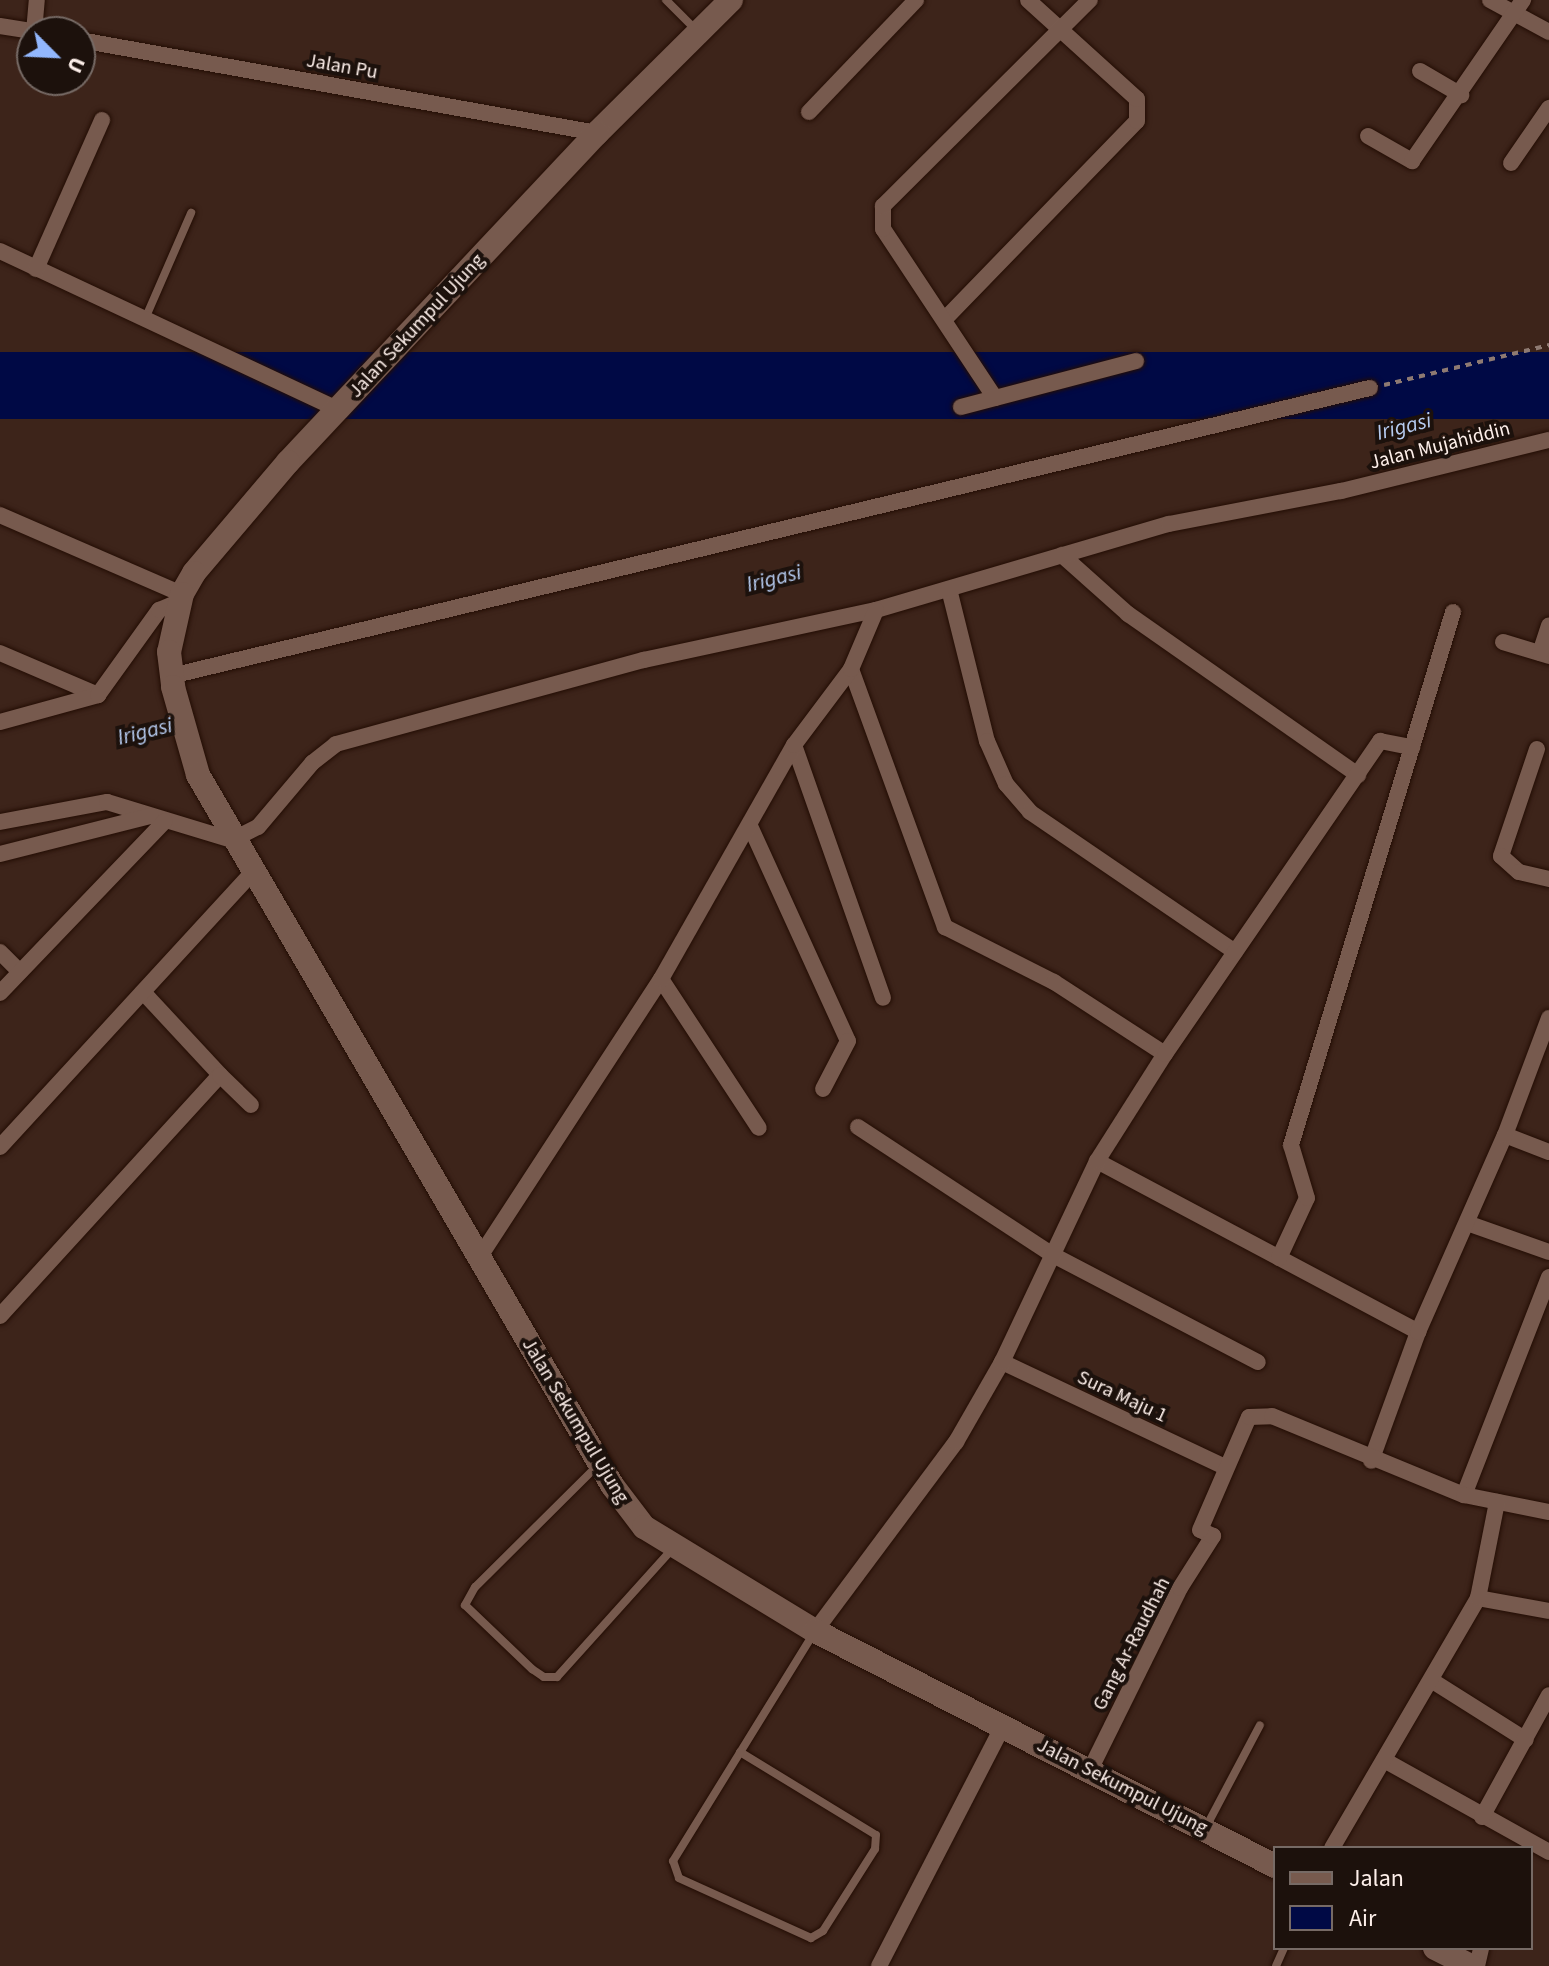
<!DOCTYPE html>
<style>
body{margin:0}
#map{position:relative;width:1549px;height:1966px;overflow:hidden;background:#3d241a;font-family:"Source Sans 3",sans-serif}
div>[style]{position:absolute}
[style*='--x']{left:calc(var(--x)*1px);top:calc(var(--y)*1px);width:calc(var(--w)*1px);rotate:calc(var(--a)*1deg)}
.water>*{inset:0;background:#000945;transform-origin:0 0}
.path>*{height:4px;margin-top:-2px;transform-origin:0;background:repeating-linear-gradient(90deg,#8e7a72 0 6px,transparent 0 12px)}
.roads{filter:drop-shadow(0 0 2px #230d04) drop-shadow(0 0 2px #230d04)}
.service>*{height:8px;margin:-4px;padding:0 4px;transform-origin:4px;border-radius:4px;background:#775a4e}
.minor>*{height:16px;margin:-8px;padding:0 8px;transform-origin:8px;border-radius:8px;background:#775a4e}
.secondary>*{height:24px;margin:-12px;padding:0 12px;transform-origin:12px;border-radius:12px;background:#775a4e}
span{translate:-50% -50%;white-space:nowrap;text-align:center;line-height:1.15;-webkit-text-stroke:8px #1c110c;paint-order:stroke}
.street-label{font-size:20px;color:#fdefea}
.water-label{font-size:22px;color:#b7ccf1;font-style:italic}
.legend{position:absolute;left:1273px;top:1846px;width:260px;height:104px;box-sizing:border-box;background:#1c110c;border:2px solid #766a65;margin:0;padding:10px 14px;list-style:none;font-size:24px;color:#fdefea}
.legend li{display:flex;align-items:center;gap:16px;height:40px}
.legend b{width:40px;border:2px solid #766a65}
.north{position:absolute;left:16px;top:16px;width:80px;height:80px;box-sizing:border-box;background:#1c110c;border:2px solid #766a65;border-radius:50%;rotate:114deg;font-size:22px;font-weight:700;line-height:32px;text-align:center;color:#fdefea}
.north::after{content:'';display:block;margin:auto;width:28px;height:36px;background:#92b7fd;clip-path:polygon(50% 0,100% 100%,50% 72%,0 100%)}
</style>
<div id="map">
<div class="water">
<div style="left:1549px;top:352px;width:67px;height:1595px;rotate:90deg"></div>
</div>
<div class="path">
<div style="--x:1384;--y:385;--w:170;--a:-13.6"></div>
</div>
<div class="roads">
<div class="service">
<div style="--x:666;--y:0;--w:42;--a:45"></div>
<div style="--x:145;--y:319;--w:116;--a:-66.5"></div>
<div style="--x:596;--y:1467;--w:170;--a:135.2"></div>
<div style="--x:475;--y:1587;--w:21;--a:119"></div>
<div style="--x:465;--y:1605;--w:93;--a:43.7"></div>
<div style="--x:532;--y:1669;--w:14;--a:34"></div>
<div style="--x:544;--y:1677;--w:13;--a:0"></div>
<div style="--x:557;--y:1677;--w:175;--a:-48"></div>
<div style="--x:740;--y:1752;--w:159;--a:31.4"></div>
<div style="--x:876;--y:1835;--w:14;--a:94"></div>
<div style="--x:875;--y:1849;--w:97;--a:122.4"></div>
<div style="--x:823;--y:1931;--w:14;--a:150"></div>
<div style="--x:811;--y:1938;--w:145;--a:-155.6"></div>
<div style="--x:679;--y:1878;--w:18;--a:-109"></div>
<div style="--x:673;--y:1861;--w:267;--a:-58.3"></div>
<div style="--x:1206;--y:1827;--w:115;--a:-62.1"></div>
<div style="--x:1276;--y:1966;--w:20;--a:-66"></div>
</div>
<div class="minor">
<div style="--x:1490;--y:0;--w:67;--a:28.5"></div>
<div style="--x:0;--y:26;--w:36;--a:9"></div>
<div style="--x:34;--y:32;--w:32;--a:-85"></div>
<div style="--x:80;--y:40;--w:525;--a:10.2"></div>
<div style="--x:1420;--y:71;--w:48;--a:30.3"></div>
<div style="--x:809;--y:112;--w:155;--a:-46.3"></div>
<div style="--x:1368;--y:136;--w:51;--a:29.6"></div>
<div style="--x:1412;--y:161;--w:196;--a:-55.4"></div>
<div style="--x:1511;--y:163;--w:67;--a:-55.4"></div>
<div style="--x:0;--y:251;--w:374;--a:25.1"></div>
<div style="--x:36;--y:269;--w:163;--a:-66.1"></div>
<div style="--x:944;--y:320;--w:277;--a:-45.9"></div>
<div style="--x:1137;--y:121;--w:22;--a:-90"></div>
<div style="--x:1137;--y:99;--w:147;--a:-137.8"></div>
<div style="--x:995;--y:398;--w:203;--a:-123.5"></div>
<div style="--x:883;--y:229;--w:23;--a:-90"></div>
<div style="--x:883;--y:206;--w:292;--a:-44.9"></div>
<div style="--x:961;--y:407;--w:181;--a:-14.7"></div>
<div style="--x:0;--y:515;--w:198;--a:23.5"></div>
<div style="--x:1062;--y:555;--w:89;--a:41.8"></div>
<div style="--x:1128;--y:614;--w:281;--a:35"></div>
<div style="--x:949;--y:589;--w:157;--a:76"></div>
<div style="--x:987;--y:741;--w:47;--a:66.2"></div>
<div style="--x:1006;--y:784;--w:37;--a:49"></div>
<div style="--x:1030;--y:812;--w:248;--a:34.3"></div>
<div style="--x:1503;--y:642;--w:48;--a:16.9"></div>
<div style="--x:0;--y:653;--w:107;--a:23.2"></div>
<div style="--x:1540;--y:653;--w:29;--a:-72"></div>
<div style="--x:851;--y:669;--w:275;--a:70"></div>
<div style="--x:945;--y:927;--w:122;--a:26.8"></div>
<div style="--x:1054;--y:982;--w:132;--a:33"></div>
<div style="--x:171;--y:676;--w:1233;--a:-13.51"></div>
<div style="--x:0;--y:722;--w:102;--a:-15.4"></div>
<div style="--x:98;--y:695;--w:105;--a:-54.3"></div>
<div style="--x:159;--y:610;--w:23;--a:-23"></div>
<div style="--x:794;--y:745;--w:268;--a:70.6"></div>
<div style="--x:1537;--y:749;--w:113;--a:108.6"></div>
<div style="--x:1501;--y:856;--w:24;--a:42"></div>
<div style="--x:1519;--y:872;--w:31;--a:13"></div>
<div style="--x:0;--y:822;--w:109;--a:-10.6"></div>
<div style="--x:107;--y:802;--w:131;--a:16.9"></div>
<div style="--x:232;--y:840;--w:29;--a:-27"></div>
<div style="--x:258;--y:827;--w:84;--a:-49.8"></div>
<div style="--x:312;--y:763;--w:31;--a:-38"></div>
<div style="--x:336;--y:744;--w:319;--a:-15.3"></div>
<div style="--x:644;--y:660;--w:237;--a:-12.2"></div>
<div style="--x:876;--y:610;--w:305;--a:-16.4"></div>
<div style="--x:1169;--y:524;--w:175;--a:-10.9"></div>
<div style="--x:1341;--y:491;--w:214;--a:-13.8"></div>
<div style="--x:750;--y:826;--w:236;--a:65.5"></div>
<div style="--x:848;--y:1041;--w:54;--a:117.5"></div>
<div style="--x:0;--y:854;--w:155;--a:-14.2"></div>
<div style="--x:0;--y:952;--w:28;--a:45"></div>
<div style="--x:661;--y:979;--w:178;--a:56.7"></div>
<div style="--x:143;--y:992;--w:113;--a:47.1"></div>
<div style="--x:0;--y:993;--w:238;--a:-46.2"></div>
<div style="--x:858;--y:1127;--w:233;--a:33.3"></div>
<div style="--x:1053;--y:1255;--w:231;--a:27.6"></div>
<div style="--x:1505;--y:1135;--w:47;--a:21.1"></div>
<div style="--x:0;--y:1147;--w:372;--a:-47.4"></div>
<div style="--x:1097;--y:1161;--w:364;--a:28"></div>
<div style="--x:1418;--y:1332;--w:137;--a:110"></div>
<div style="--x:1467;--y:1223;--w:87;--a:19.5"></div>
<div style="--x:479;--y:1258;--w:333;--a:-56.9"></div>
<div style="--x:661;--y:979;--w:269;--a:-60.4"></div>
<div style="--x:794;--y:745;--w:95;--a:-53.1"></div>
<div style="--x:851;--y:669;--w:64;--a:-67"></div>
<div style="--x:1279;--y:1258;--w:66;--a:-65"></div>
<div style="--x:1307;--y:1198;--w:55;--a:-106.8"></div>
<div style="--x:1291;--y:1145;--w:557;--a:-73.09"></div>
<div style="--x:0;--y:1316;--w:326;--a:-47.6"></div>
<div style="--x:220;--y:1075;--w:43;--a:44.1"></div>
<div style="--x:1418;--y:1332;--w:215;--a:-66.2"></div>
<div style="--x:1505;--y:1135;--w:125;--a:-69.4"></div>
<div style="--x:1002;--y:1362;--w:246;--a:25.2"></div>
<div style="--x:1464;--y:1495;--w:234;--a:-68.7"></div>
<div style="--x:1478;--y:1598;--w:72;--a:10.4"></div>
<div style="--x:815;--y:1631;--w:236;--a:-53.3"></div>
<div style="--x:956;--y:1442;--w:92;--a:-60.1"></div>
<div style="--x:1002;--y:1362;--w:222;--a:-64.7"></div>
<div style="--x:1097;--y:1161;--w:127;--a:-57.6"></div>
<div style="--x:1165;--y:1054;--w:380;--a:-55.5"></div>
<div style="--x:1380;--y:741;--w:33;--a:11"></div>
<div style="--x:1431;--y:1680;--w:112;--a:32.3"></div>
<div style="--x:1384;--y:1760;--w:189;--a:29.1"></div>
<div style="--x:1090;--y:1770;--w:203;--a:-63.7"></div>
<div style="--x:1180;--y:1588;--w:62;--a:-57.6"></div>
<div style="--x:1213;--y:1536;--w:14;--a:-155"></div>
<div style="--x:1200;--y:1530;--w:123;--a:-66.6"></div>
<div style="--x:1249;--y:1417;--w:23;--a:-2"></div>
<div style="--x:1272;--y:1416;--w:208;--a:22.4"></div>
<div style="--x:1464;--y:1495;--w:87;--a:11.3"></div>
<div style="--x:1482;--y:1817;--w:139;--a:-61.2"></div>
<div style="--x:1332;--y:1848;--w:290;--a:-59.7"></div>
<div style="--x:1478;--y:1598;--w:98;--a:-78.8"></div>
<div style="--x:879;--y:1966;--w:270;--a:-62.7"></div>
<div style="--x:1477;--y:1966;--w:18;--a:-77"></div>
</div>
<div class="secondary">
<div style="--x:731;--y:0;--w:189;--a:135.2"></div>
<div style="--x:597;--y:133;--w:451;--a:133.2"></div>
<div style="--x:288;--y:462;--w:145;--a:130.3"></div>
<div style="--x:194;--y:573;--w:24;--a:120"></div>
<div style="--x:182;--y:594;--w:59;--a:102.6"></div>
<div style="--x:169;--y:652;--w:35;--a:83"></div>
<div style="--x:173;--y:687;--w:91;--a:74.1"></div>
<div style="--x:198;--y:775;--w:822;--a:59.75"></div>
<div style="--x:612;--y:1485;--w:53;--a:52.7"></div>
<div style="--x:644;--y:1527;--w:200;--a:31.3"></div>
<div style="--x:815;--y:1631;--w:517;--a:27.06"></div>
<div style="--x:1435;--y:1948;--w:40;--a:26.6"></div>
</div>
</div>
<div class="street-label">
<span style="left:342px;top:67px;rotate:10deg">Jalan Pu</span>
<span style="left:417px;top:326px;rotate:-47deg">Jalan Sekumpul Ujung</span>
<span style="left:1440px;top:446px;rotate:-14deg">Jalan Mujahiddin</span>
<span style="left:1122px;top:1397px;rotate:25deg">Sura Maju 1</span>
<span style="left:575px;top:1421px;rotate:59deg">Jalan Sekumpul Ujung</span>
<span style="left:1132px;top:1644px;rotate:-63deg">Gang Ar-Raudhah</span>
<span style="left:1122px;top:1787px;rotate:27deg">Jalan Sekumpul Ujung</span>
</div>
<div class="water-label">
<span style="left:1404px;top:427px;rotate:-14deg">Irigasi</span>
<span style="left:774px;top:579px;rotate:-14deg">Irigasi</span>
<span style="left:145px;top:732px;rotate:-14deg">Irigasi</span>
</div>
<ul class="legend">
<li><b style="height:10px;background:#775a4e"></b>Jalan</li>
<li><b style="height:22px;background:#000945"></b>Air</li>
</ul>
<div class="north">U</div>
</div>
